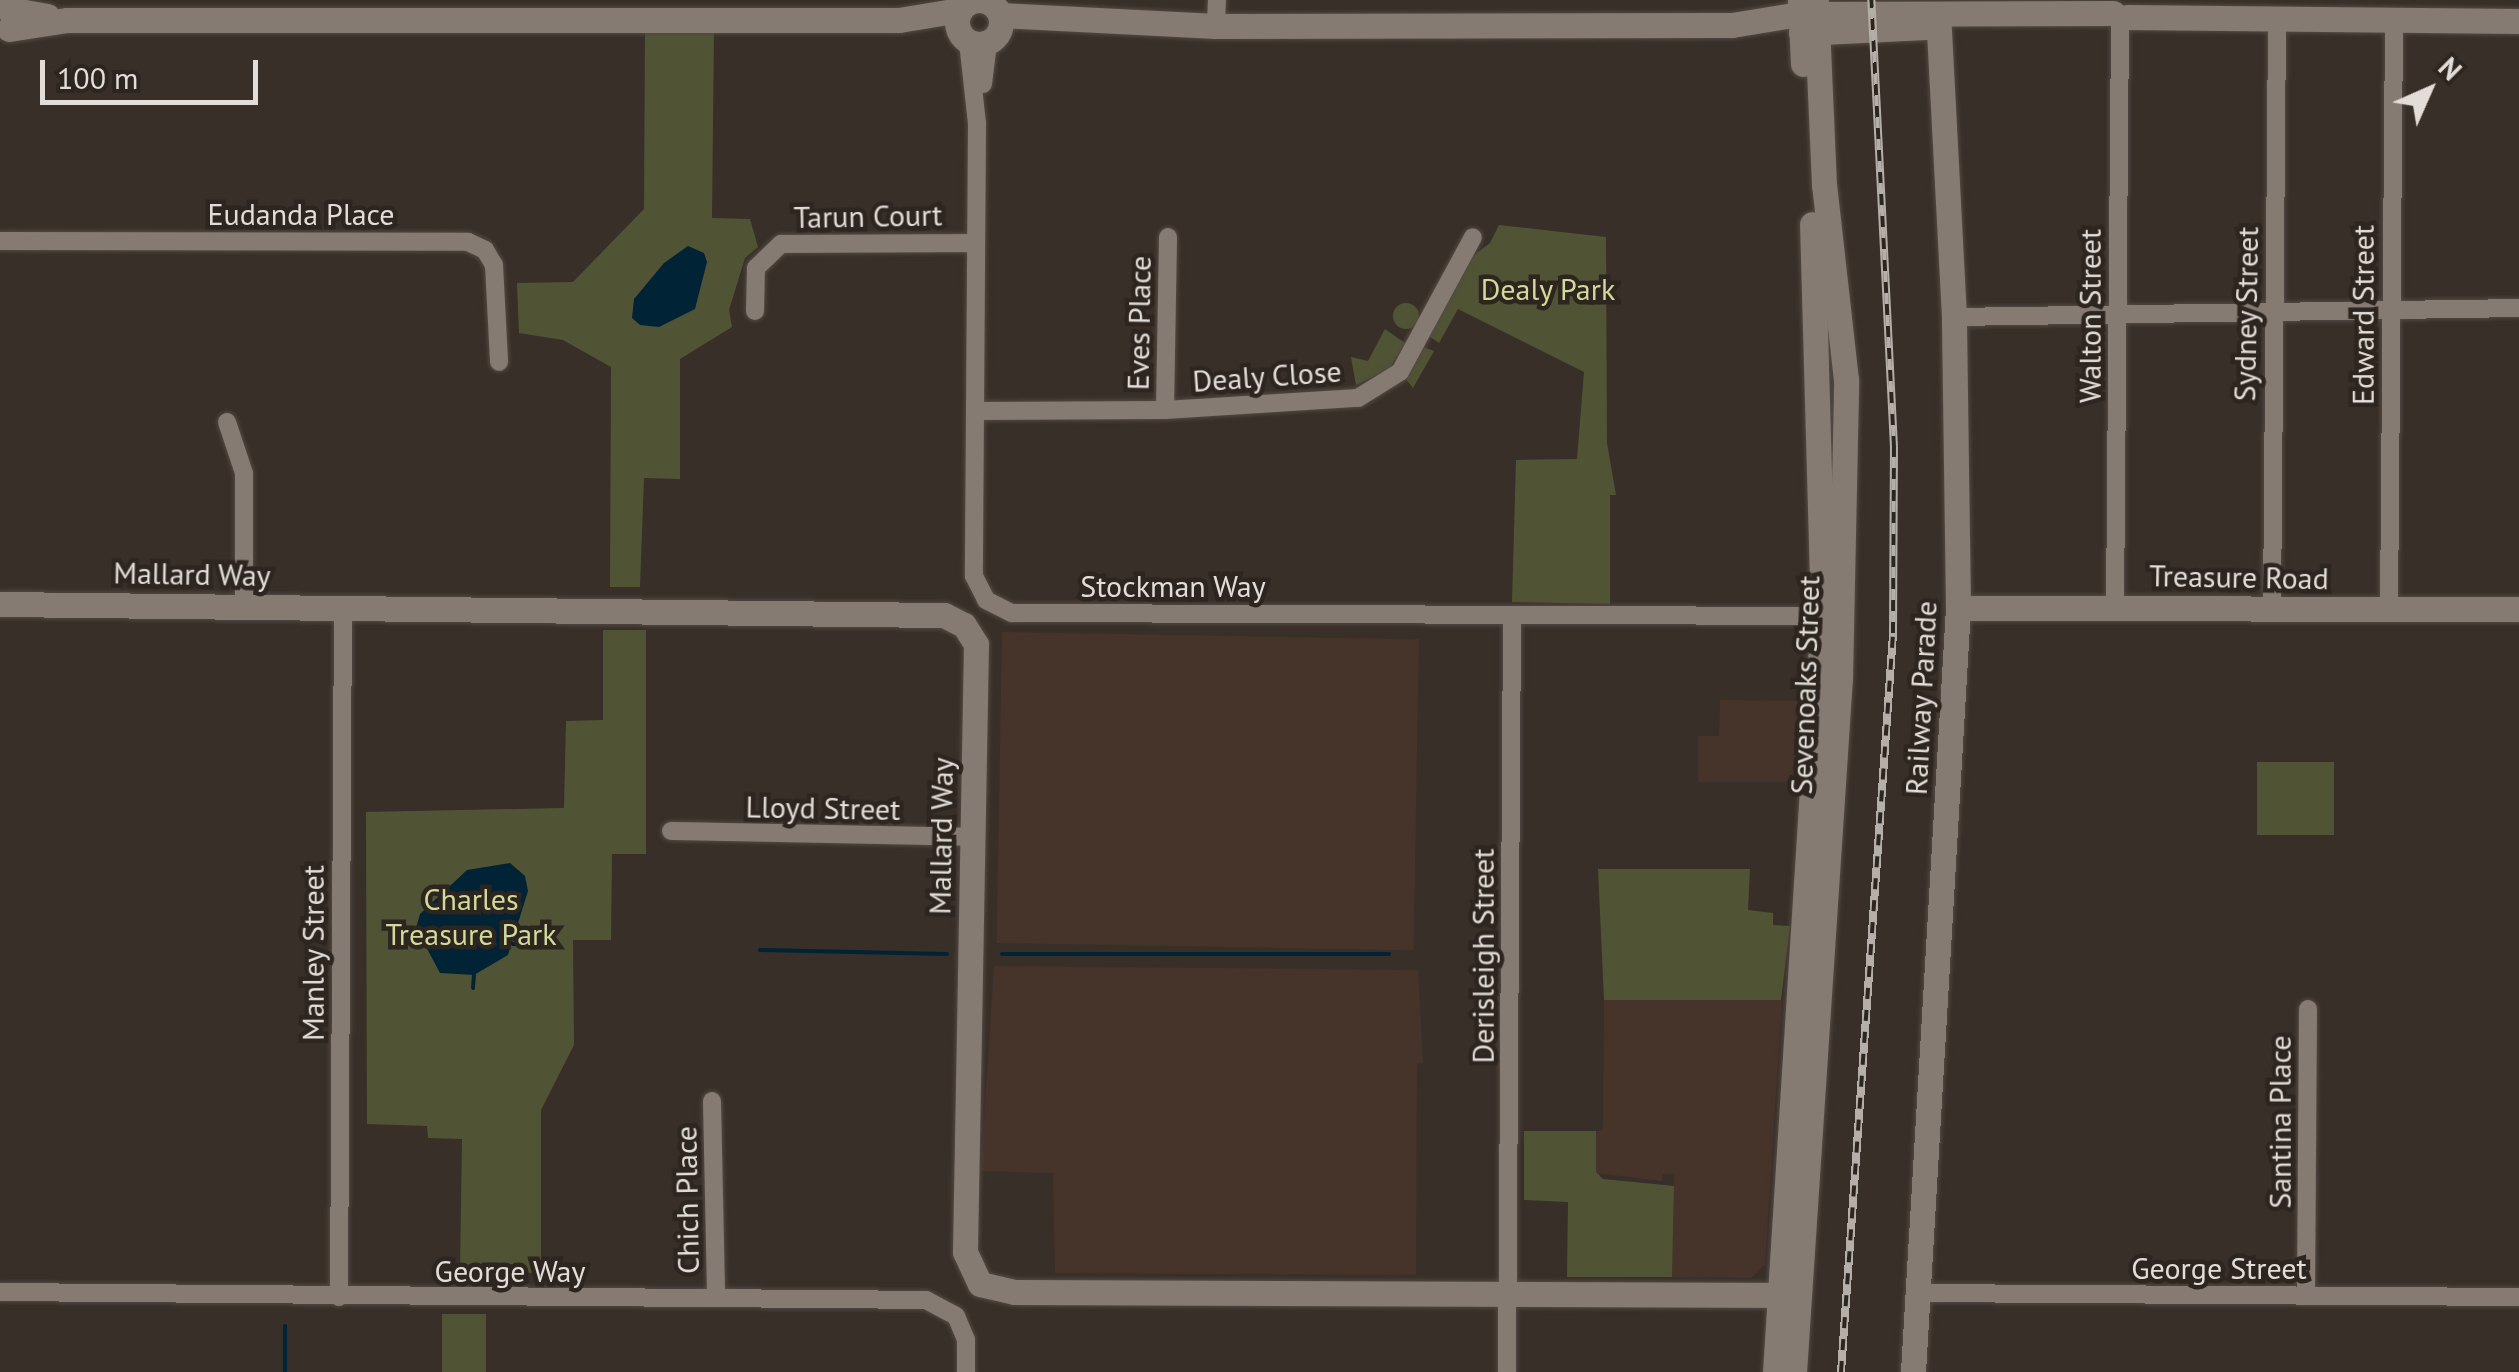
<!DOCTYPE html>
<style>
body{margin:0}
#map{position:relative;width:2519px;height:1372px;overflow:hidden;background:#382f28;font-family:"PT Sans",sans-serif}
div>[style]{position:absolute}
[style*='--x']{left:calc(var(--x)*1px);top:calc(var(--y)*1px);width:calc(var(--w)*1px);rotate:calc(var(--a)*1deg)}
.commercial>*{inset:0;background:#46342b;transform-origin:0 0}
.green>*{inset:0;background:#515434;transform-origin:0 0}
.round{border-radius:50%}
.water>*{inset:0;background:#002335}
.stream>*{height:4px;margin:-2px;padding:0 2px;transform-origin:2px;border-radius:2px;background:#002335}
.roads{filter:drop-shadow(0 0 2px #524a45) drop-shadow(0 0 2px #524a45)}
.street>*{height:18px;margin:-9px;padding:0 9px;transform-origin:9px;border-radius:9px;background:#867b73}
.secondary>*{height:25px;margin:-12.5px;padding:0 12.5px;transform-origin:12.5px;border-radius:12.5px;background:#867b73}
.secondary>.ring{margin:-12.5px;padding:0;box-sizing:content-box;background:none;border:25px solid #867b73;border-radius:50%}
.rail>*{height:8px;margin-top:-4px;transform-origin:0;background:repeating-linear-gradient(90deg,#2d251f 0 11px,#b5afa9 0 22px);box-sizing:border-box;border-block:2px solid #b5afa9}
span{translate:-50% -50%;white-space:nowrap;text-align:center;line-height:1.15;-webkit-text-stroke:9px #2d251f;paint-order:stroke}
.street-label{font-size:30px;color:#e2ddd8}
.park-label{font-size:30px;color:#d2d999}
.north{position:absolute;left:2379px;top:40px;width:100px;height:100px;-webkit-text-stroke:8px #2d251f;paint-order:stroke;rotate:45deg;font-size:28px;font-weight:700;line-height:40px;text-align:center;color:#e2ddd8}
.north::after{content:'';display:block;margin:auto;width:35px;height:45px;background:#e2ddd8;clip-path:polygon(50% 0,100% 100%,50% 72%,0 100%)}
.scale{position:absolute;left:40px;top:60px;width:218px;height:45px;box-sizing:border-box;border:5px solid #e2ddd8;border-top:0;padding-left:12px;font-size:30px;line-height:35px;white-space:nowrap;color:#e2ddd8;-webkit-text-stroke:8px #2d251f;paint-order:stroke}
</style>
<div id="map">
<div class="commercial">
<div style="left:1002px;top:632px;width:417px;height:311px;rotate:1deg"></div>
<div style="clip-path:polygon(1720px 700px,1801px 701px,1798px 782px,1698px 782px,1698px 736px,1719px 736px)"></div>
<div style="clip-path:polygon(994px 966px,1418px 970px,1423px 1063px,1417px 1064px,1416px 1275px,1055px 1273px,1053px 1173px,981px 1171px)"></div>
<div style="clip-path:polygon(1604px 1000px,1782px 1000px,1765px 1264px,1751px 1278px,1672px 1277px,1674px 1174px,1663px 1174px,1662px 1181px,1596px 1173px,1596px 1131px,1603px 1130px)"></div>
</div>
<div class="green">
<div style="clip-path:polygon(645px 29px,714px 30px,712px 218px,750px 219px,758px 247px,745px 258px,729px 310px,732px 327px,680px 359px,680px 479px,644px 478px,640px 587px,610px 587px,611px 367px,563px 340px,519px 333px,517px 283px,573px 282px,644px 209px)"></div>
<div style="clip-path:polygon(1499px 225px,1606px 237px,1607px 443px,1616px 495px,1610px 495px,1610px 604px,1512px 602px,1516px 460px,1577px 459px,1584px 372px,1458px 309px,1439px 343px,1429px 336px,1469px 259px,1490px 243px)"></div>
<div class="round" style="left:1393px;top:303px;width:26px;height:26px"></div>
<div style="clip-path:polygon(1385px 329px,1405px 343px,1389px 369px,1356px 385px,1351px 357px,1368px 361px)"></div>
<div style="clip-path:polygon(1423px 347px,1434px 351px,1413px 388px,1404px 377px)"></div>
<div style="clip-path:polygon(603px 630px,646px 630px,646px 854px,612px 854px,611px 940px,573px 940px,574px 1045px,541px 1110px,541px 1273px,460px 1271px,462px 1139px,428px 1138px,427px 1126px,367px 1124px,366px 812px,564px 808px,566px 721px,603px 720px)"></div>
<div style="left:2257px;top:762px;width:77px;height:73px"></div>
<div style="clip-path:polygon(1598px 869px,1750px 869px,1748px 910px,1773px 913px,1773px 925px,1790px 926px,1781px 1000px,1604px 1000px)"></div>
<div style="clip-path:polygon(1524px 1131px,1596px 1131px,1596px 1172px,1603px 1179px,1674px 1186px,1672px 1277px,1567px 1277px,1568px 1202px,1524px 1200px)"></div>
<div style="left:442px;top:1314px;width:44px;height:58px"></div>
</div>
<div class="water">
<div style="clip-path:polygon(688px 246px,704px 253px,707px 262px,695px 309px,659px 327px,640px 325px,632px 318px,634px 299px,664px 263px)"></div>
<div style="clip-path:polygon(510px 863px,525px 876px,528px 891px,508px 955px,474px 975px,440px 973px,424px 943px,411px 946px,420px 914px,467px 870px)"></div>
</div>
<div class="stream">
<div style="--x:513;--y:944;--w:19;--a:0"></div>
<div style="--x:760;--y:950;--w:187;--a:1.2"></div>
<div style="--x:1002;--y:954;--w:387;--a:0"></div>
<div style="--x:473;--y:988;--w:13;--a:-86"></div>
<div style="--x:285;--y:1326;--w:46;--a:90"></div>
</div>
<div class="roads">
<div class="street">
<div style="--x:992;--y:0;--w:5;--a:79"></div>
<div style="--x:1216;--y:26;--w:26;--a:-88"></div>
<div style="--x:968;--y:42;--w:82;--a:83.7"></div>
<div style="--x:977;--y:124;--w:452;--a:90.4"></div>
<div style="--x:974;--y:576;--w:27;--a:63"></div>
<div style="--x:986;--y:600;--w:29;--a:27"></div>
<div style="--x:1012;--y:613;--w:823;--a:0.21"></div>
<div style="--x:983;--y:84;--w:41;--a:-83"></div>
<div style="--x:0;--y:241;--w:468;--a:0.1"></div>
<div style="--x:468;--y:242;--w:19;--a:25"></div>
<div style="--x:485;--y:250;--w:17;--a:59"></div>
<div style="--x:494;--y:265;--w:97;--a:87"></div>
<div style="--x:755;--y:311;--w:43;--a:-88.7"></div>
<div style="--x:756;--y:268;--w:35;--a:-44"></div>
<div style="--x:781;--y:244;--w:193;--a:-0.3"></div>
<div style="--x:1954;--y:317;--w:565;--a:-0.91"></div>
<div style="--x:1165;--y:410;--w:173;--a:-89"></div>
<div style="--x:976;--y:411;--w:189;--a:-0.3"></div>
<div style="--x:1165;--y:410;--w:193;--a:-3.6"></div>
<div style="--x:1358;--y:398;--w:49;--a:-31.8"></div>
<div style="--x:1400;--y:372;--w:153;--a:-61.6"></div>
<div style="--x:227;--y:422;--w:54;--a:71.6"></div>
<div style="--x:244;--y:473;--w:134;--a:90"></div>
<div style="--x:2115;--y:608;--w:584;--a:-89.51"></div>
<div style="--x:2272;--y:609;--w:590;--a:-89.51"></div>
<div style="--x:2389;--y:610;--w:590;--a:-89.51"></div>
<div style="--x:671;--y:831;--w:302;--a:1.1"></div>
<div style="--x:712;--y:1101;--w:197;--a:88.8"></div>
<div style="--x:0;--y:1292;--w:926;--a:0.49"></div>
<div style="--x:926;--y:1300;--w:34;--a:28"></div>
<div style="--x:956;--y:1316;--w:26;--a:67"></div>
<div style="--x:966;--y:1340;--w:32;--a:90"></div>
<div style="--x:1919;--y:1293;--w:600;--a:0.38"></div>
<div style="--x:2306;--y:1295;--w:286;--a:-89.6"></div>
<div style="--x:339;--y:1297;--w:688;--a:-89.67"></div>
<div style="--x:1507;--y:1372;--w:757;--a:-89.62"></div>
</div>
<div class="secondary">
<div class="ring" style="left:957px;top:0;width:19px;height:19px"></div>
<div style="--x:1800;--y:0;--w:64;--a:87.3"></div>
<div style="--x:8;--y:9;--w:40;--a:10"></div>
<div style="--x:1000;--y:15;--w:216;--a:2.9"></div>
<div style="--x:1216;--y:26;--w:516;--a:-0.11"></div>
<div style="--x:1732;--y:25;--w:68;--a:-9.3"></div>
<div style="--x:1799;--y:14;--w:314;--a:-0.2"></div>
<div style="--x:2127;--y:17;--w:392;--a:0.6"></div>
<div style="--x:9;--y:29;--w:59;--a:-8.8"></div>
<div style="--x:67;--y:20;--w:832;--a:0"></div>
<div style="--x:899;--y:20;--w:62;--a:-9.3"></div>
<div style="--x:1801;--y:33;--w:125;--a:-2.7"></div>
<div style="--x:0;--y:604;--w:944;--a:0.67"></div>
<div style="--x:944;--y:615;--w:22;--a:27"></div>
<div style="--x:964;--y:625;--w:22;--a:58"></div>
<div style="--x:976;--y:644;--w:608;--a:91.04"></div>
<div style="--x:965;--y:1252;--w:35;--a:65"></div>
<div style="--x:980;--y:1284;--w:35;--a:13"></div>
<div style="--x:1014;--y:1292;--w:781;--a:0.22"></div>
<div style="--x:1958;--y:608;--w:561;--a:0.1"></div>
<div style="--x:1775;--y:1372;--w:758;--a:-86.37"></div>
<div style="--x:1823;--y:616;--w:392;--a:-91.6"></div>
<div style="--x:1794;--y:1372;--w:696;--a:-86.21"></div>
<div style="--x:1840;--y:678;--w:298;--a:-88.8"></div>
<div style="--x:1846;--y:380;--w:196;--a:-96.4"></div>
<div style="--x:1824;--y:185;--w:185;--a:-92.5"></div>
<div style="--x:1913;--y:1372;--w:765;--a:-86.63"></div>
<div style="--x:1958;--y:608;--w:291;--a:-90.8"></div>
<div style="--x:1954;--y:317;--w:291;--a:-93"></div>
</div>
</div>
<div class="rail">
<div style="--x:1841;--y:1372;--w:741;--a:-85.97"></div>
<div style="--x:1893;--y:633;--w:186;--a:-89.7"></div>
<div style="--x:1894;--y:447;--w:448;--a:-92.9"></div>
</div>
<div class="street-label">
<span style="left:301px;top:214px">Eudanda Place</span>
<span style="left:868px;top:216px;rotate:-1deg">Tarun Court</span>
<span style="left:2246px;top:314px;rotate:-89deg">Sydney Street</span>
<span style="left:2363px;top:315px;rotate:-90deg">Edward Street</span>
<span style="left:2090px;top:316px;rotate:-90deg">Walton Street</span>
<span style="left:1139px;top:323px;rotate:-89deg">Eves Place</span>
<span style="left:1267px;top:376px;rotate:-4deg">Dealy Close</span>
<span style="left:192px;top:574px;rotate:1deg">Mallard Way</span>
<span style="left:2239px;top:577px;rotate:1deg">Treasure Road</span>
<span style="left:1173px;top:586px">Stockman Way</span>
<span style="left:1805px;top:685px;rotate:-88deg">Sevenoaks Street</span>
<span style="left:1921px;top:698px;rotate:-87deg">Railway Parade</span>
<span style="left:823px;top:808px;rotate:1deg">Lloyd Street</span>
<span style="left:941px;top:836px;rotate:-89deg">Mallard Way</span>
<span style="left:313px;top:953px;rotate:-90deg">Manley Street</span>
<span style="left:1483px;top:956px;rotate:-90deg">Derisleigh Street</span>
<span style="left:2280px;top:1122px;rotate:-90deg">Santina Place</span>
<span style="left:687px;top:1200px;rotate:-91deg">Chich Place</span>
<span style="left:2219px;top:1268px">George Street</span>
<span style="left:510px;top:1271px">George Way</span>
</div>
<div class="park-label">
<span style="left:1548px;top:289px">Dealy Park</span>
<span style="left:471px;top:916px">Charles<br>Treasure Park</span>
</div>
<div class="north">N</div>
<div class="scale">100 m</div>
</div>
